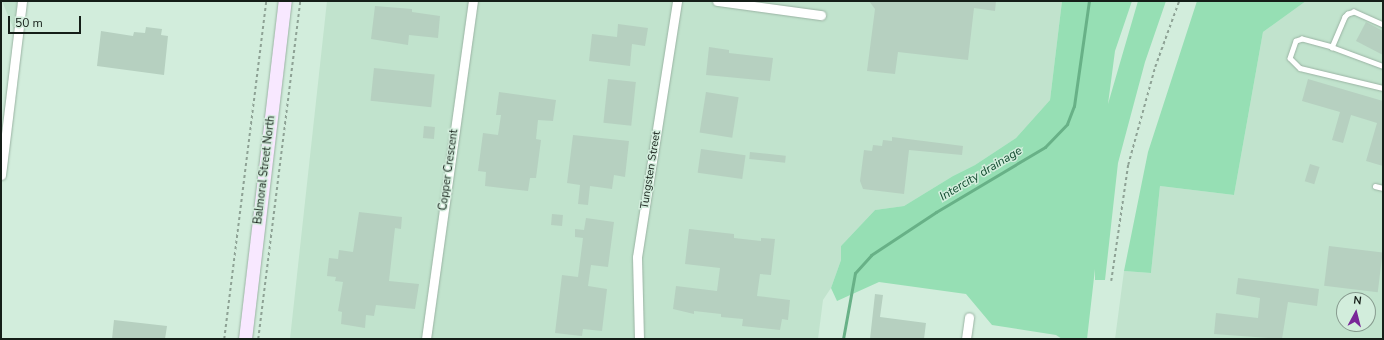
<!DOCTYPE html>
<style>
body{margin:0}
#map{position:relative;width:1384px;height:340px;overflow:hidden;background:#d2eddc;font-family:"Nunito Sans",sans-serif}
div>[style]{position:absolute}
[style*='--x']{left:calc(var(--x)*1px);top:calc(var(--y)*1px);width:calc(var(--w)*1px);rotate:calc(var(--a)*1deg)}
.built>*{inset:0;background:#c1e3cd}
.green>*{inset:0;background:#96dfb4}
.stream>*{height:3px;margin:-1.5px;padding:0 1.5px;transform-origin:1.5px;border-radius:1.5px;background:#68b187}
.building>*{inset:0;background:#b6d0c0;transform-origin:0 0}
.path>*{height:1.5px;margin-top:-0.75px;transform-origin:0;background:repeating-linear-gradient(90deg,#8ea295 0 3px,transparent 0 6px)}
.roads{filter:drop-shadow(0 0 1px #9ab3a3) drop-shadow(0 0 1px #9ab3a3)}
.lane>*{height:4.5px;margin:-2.25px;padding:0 2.25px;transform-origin:2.25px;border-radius:2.25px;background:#fff}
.street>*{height:9px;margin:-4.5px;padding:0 4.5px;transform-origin:4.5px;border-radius:4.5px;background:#fff}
.secondary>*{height:13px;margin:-6.5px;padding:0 6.5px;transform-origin:6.5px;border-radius:6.5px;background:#f8e8ff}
span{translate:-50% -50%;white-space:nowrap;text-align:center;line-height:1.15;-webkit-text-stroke:3px #d2eddc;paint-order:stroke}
.street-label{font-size:11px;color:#151e18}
.water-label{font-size:12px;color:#0e492c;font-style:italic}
.frame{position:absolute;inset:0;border:2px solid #151e18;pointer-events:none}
.north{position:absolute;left:1336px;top:292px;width:40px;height:40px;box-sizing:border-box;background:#d2eddc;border:1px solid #869a8e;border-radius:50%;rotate:7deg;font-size:11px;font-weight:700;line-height:16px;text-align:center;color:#151e18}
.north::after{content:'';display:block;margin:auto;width:14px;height:18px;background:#792798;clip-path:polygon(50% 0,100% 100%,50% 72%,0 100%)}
.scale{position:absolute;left:8px;top:16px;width:73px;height:18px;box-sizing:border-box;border:2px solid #151e18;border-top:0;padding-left:5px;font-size:12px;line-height:14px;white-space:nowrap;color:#151e18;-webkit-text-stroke:3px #d2eddc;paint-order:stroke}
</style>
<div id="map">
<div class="built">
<div style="clip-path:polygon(2px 1px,27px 1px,21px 47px)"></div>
<div style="clip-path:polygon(327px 1px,1062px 1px,1050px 100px,1016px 138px,975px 165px,953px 176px,904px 206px,875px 210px,841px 246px,841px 260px,831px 288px,823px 300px,818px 339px,290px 339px)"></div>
<div style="clip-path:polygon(evenodd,1306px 1px,1383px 1px,1383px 339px,1115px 339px,1124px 271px,1151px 273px,1160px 186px,1234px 195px,1263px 32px,1306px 1px,1344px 300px,1368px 300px,1368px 324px,1344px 324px,1344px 300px)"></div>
</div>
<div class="green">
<div style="clip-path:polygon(1062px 1px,1132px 1px,1115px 51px,1108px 104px,1138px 1px,1166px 1px,1145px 62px,1118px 163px,1105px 280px,1095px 280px,1095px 269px,1087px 339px,1062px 339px,1056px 335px,992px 325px,966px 294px,879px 282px,837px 301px,831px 288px,841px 260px,841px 246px,875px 210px,904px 206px,953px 176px,975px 165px,1016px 138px,1050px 100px)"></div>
<div style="clip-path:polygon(1197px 1px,1306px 1px,1263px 32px,1234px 195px,1160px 186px,1151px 273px,1124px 271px,1148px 152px)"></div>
</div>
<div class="stream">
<div style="--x:843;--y:339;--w:67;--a:-79.7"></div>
<div style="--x:855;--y:273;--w:24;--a:-48"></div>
<div style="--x:871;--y:255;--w:78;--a:-33.5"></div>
<div style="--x:936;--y:212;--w:127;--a:-30.8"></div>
<div style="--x:1045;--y:147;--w:32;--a:-46"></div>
<div style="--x:1067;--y:124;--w:19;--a:-69"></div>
<div style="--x:1074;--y:106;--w:106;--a:-81.9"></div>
</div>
<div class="building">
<div style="clip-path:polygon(869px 1px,996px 1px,995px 11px,974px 8px,968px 60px,898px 52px,895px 74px,867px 71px,875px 9px)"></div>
<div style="clip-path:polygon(375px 6px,412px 9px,412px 12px,440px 16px,438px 38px,409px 35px,408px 45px,371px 39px)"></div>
<div style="clip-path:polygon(1366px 22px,1383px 31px,1383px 55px,1356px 41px)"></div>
<div style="clip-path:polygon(618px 24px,648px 28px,645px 46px,632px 44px,630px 66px,589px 61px,592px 34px,617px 37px)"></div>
<div style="clip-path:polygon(146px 27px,162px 29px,161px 35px,168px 36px,164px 75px,97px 66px,101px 31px,133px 36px,134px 32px,145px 33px)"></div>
<div style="clip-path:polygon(709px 47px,729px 50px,729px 53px,773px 58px,770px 81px,706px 75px)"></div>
<div style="left:374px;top:68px;width:61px;height:33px;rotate:6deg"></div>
<div style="left:608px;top:79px;width:28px;height:44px;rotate:6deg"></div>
<div style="clip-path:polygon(1308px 79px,1383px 101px,1383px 166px,1366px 161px,1377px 123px,1351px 115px,1343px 143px,1332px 140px,1340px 112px,1302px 101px)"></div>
<div style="clip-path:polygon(499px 92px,556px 100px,553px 121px,538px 120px,536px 139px,541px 140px,536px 178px,530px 178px,528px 191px,485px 186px,486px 172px,478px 171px,483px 133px,498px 135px,501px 115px,496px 115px)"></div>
<div style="left:706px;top:92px;width:33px;height:41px;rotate:9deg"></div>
<div style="left:424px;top:126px;width:11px;height:12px;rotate:5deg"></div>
<div style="clip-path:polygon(573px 135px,629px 141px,625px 177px,614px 175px,612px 189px,590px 186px,588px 205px,578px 204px,580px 185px,567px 183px)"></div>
<div style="clip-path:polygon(892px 137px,963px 146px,962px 155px,909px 150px,904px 194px,863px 189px,860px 181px,864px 150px,872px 151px,873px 145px,882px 146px,883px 140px,892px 141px)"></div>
<div style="left:701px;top:149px;width:45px;height:24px;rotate:8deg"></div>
<div style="left:750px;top:152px;width:36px;height:7px;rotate:6deg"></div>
<div style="left:1310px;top:164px;width:10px;height:18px;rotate:17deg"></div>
<div style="clip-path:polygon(359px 212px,402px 217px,401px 229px,395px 228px,389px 281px,419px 284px,415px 309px,376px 305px,374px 316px,366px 315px,365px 328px,341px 324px,342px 312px,338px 311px,343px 282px,335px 281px,336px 277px,327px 276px,329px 258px,338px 259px,339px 250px,353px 252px)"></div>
<div style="left:552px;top:214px;width:11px;height:11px;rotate:5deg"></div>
<div style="clip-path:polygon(586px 218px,614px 222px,608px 267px,591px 265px,588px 286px,607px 289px,602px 331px,583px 329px,582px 336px,555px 333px,562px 275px,578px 277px,583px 238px,575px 237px,575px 229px,584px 230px)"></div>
<div style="clip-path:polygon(689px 229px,734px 234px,734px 238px,761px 241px,761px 238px,775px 239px,771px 275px,760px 274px,757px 296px,790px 300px,788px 320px,782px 319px,780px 330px,742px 326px,743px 319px,721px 317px,721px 314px,694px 311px,694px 314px,673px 309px,676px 286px,717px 291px,720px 268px,685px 264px)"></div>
<div style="left:1329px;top:246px;width:54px;height:40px;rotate:7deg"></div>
<div style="clip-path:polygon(1238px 278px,1319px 289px,1317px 306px,1288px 302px,1282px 339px,1214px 334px,1216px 313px,1258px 318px,1260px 298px,1236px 294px)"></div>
<div style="clip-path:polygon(875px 294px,883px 295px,880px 317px,926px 323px,924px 339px,870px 339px)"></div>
<div style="clip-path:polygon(114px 320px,167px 326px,165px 339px,112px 339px)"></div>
</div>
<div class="path">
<div style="--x:1111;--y:281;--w:117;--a:-81.7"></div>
<div style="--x:1128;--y:165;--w:102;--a:-74.6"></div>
<div style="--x:1155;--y:67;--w:70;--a:-70"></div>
<div style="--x:224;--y:339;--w:341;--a:-82.9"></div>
<div style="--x:258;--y:339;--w:341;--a:-82.9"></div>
</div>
<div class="roads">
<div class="lane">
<div style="--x:1383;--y:25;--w:32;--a:-156"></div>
<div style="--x:1354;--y:12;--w:6;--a:162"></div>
<div style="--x:1348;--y:14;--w:4;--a:135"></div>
<div style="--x:1345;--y:17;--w:33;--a:113"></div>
<div style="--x:1332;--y:47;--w:54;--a:20.4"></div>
<div style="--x:1332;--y:47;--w:31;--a:-165"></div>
<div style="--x:1302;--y:39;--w:6;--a:162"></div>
<div style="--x:1296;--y:41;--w:18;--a:109"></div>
<div style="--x:1290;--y:58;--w:14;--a:45"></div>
<div style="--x:1300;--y:68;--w:85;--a:13.5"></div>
<div style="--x:1375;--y:186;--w:8;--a:14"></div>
</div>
<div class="street">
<div style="--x:717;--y:1;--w:105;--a:7.7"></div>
<div style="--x:1;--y:175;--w:175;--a:-83.1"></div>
<div style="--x:426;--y:339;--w:341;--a:-82.1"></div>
<div style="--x:639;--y:339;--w:82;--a:-91.4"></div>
<div style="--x:637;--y:257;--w:259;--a:-81.1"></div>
<div style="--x:966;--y:339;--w:22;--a:-82"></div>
</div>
<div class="secondary">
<div style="--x:245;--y:339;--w:340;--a:-83.3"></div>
</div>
</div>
<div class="street-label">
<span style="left:265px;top:170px;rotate:-83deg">Balmoral Street North</span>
<span style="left:449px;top:170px;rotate:-82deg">Copper Crescent</span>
<span style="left:651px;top:170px;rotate:-81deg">Tungsten Street</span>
</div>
<div class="water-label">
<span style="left:981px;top:174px;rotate:-31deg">Intercity drainage</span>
</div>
<div class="frame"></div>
<div class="north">N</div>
<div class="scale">50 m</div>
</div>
